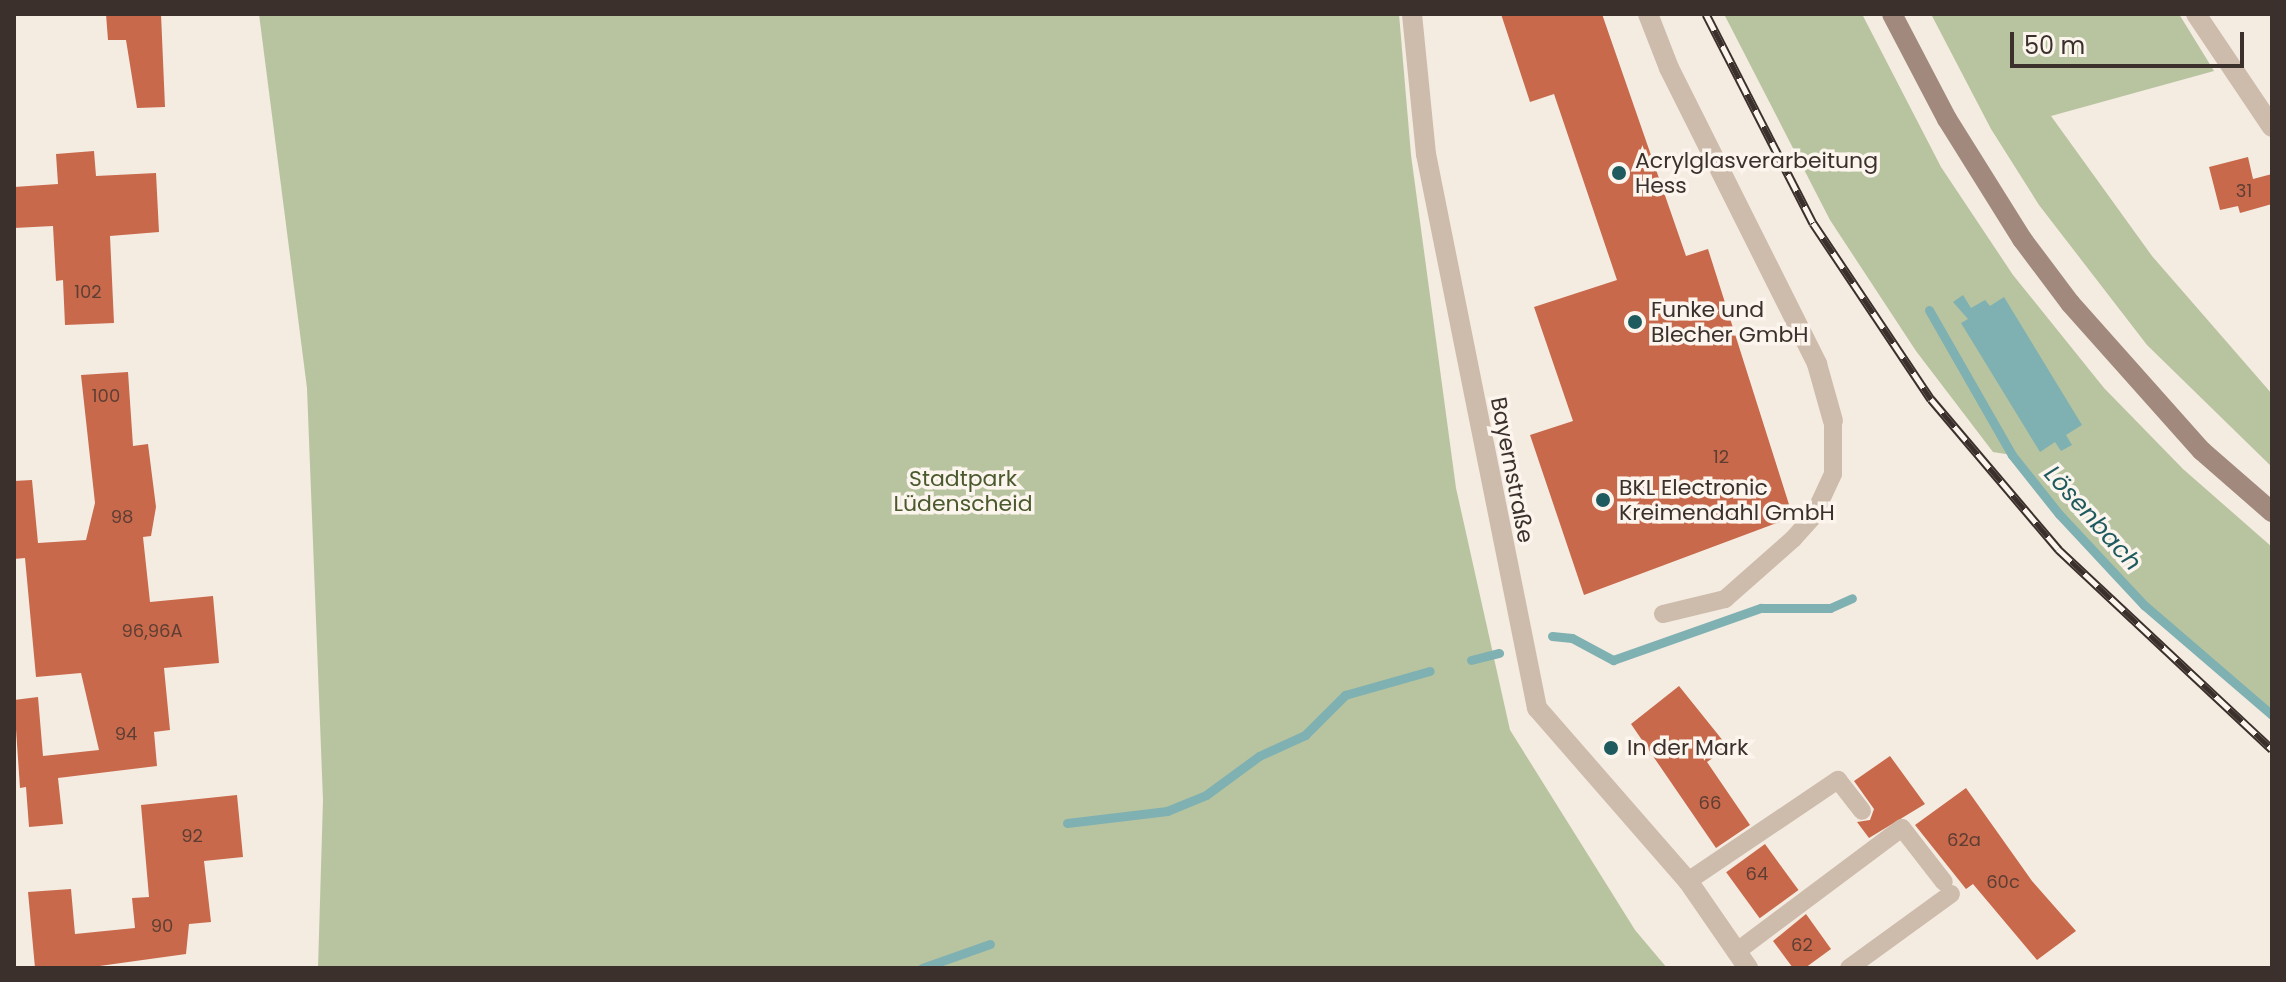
<!DOCTYPE html>
<meta charset="utf-8">
<style>
body{margin:0}
#map{position:relative;width:2286px;height:982px;overflow:hidden;background:#f4ebe1;font-family:Poppins,sans-serif}
div>[style]{position:absolute}
[style*='--x']{left:calc(var(--x)*1px);top:calc(var(--y)*1px);width:calc(var(--w)*1px);rotate:calc(var(--a)*1deg)}
.green>*{inset:0;background:#b8c4a0}
.water>*{inset:0;background:#7fb0b2}
.stream>*{height:9px;margin:-4.5px;padding:0 4.5px;transform-origin:4.5px;border-radius:4.5px;background:#7fb0b2}
.building>*{inset:0;background:#c8694b;transform-origin:0 0}
.lane>*{height:18px;margin:-9px;padding:0 9px;transform-origin:9px;border-radius:9px;background:#cdbbac}
.street>*{height:20px;margin:-10px;padding:0 10px;transform-origin:10px;border-radius:10px;background:#cdbbac}
.secondary>*{height:20px;margin:-10px;padding:0 10px;transform-origin:10px;border-radius:10px;background:#a18a7d}
.rail>*{height:9px;margin-top:-4.5px;transform-origin:0;background:repeating-linear-gradient(90deg,#fbf5ee 0 18px,#3b302b 0 36px);box-sizing:border-box;border-block:2px solid #3b302b}
.dots>*{width:22px;height:22px;translate:-50% -50%;box-sizing:border-box;border:4px solid #fbf5ee;border-radius:50%}
span{translate:-50% -50%;white-space:nowrap;text-align:center;line-height:1.15;-webkit-text-stroke:7px #fbf5ee;paint-order:stroke}
.number-label{font-size:18px;color:#5e3e33}
.number-label span{-webkit-text-stroke-width:0}
.poi-label{font-size:22px;color:#3b302b}
.left{translate:0 -50%;text-align:left}
.street-label{font-size:22px;color:#3b302b}
.park-label{font-size:22px;color:#4a5a2e}
.water-label{font-size:24px;color:#1f5a5e;font-style:italic}
.frame{position:absolute;inset:0;border:16px solid #3b302b;pointer-events:none}
.scale{position:absolute;left:2010px;top:32px;width:234px;height:36px;box-sizing:border-box;border:4px solid #3b302b;border-top:0;padding-left:10px;font-size:24px;line-height:28px;white-space:nowrap;color:#3b302b;-webkit-text-stroke:6px #fbf5ee;paint-order:stroke}
</style>
<div id="map">
<div class="green">
<div style="clip-path:polygon(259px 14px,1399px 14px,1411px 155px,1456px 488px,1510px 730px,1635px 930px,1667px 968px,318px 968px,323px 800px,307px 388px)"></div>
<div style="clip-path:polygon(1724px 14px,1862px 14px,1941px 167px,2013px 275px,2104px 388px,2183px 469px,2272px 547px,2272px 715px,2144px 605px,2059px 514px,2012px 455px,1993px 452px,1916px 351px,1830px 220px)"></div>
<div style="clip-path:polygon(1931px 14px,2179px 14px,2214px 71px,2051px 116px,2152px 256px,2272px 394px,2272px 467px,2147px 345px,2039px 205px,1991px 129px)"></div>
</div>
<div class="water">
<div style="clip-path:polygon(1963px 295px,1971px 308px,1985px 300px,1990px 306px,2004px 297px,2082px 425px,2066px 435px,2072px 445px,2061px 451px,2055px 442px,2040px 452px,1961px 323px,1968px 319px,1953px 302px)"></div>
</div>
<div class="stream">
<div style="--x:1929;--y:310;--w:167;--a:60.2"></div>
<div style="--x:2012;--y:455;--w:75;--a:51.5"></div>
<div style="--x:2059;--y:514;--w:125;--a:47"></div>
<div style="--x:2144;--y:605;--w:169;--a:40.7"></div>
<div style="--x:1552;--y:636;--w:20;--a:6"></div>
<div style="--x:1572;--y:638;--w:47;--a:28.2"></div>
<div style="--x:1613;--y:660;--w:157;--a:-19.4"></div>
<div style="--x:1761;--y:608;--w:69;--a:0"></div>
<div style="--x:1830;--y:608;--w:24;--a:-24"></div>
<div style="--x:1471;--y:660;--w:29;--a:-14"></div>
<div style="--x:1067;--y:823;--w:101;--a:-6.8"></div>
<div style="--x:1167;--y:811;--w:42;--a:-22.3"></div>
<div style="--x:1206;--y:795;--w:66;--a:-36.3"></div>
<div style="--x:1259;--y:756;--w:51;--a:-24.5"></div>
<div style="--x:1305;--y:735;--w:57;--a:-45"></div>
<div style="--x:1345;--y:695;--w:88;--a:-15.8"></div>
<div style="--x:922;--y:968;--w:72;--a:-19.4"></div>
</div>
<div class="building">
<div style="clip-path:polygon(106px 14px,161px 14px,165px 107px,137px 108px,126px 40px,108px 40px)"></div>
<div style="clip-path:polygon(1501px 14px,1602px 14px,1686px 256px,1708px 249px,1793px 517px,1584px 595px,1530px 435px,1573px 421px,1534px 307px,1617px 280px,1554px 94px,1530px 102px)"></div>
<div style="clip-path:polygon(94px 151px,96px 176px,156px 173px,159px 232px,110px 236px,114px 323px,65px 325px,63px 280px,56px 281px,53px 226px,14px 228px,14px 187px,58px 184px,56px 154px)"></div>
<div style="clip-path:polygon(2248px 157px,2253px 179px,2272px 174px,2272px 204px,2240px 213px,2238px 206px,2220px 210px,2209px 167px)"></div>
<div style="clip-path:polygon(128px 372px,133px 446px,148px 444px,156px 507px,151px 536px,143px 537px,150px 602px,213px 596px,219px 663px,164px 668px,170px 730px,154px 732px,157px 766px,58px 778px,63px 824px,29px 827px,26px 787px,20px 788px,14px 700px,38px 697px,43px 756px,99px 750px,81px 673px,36px 677px,25px 558px,14px 559px,14px 481px,32px 480px,38px 543px,86px 540px,95px 503px,81px 375px)"></div>
<div style="clip-path:polygon(1679px 686px,1728px 747px,1707px 762px,1750px 825px,1716px 848px,1631px 724px)"></div>
<div style="clip-path:polygon(1890px 756px,1925px 804px,1869px 838px,1857px 822px,1870px 820px,1874px 809px,1854px 781px)"></div>
<div style="clip-path:polygon(1966px 788px,2032px 881px,2076px 931px,2037px 960px,1973px 884px,1966px 889px,1915px 825px)"></div>
<div style="clip-path:polygon(237px 795px,243px 857px,204px 861px,211px 922px,189px 924px,186px 954px,85px 968px,35px 968px,28px 892px,71px 889px,75px 934px,135px 928px,132px 898px,149px 897px,141px 805px)"></div>
<div style="left:1765px;top:844px;width:57px;height:48px;rotate:54deg"></div>
<div style="clip-path:polygon(1806px 914px,1831px 949px,1805px 968px,1793px 968px,1773px 941px)"></div>
</div>
<div class="lane">
<div style="--x:1663;--y:614;--w:64;--a:-13.6"></div>
<div style="--x:1725;--y:599;--w:91;--a:-41.4"></div>
<div style="--x:1793;--y:539;--w:30;--a:-48"></div>
<div style="--x:1813;--y:517;--w:47;--a:-65.1"></div>
<div style="--x:1833;--y:474;--w:53;--a:-90"></div>
<div style="--x:1688;--y:881;--w:181;--a:-34"></div>
<div style="--x:1838;--y:780;--w:39;--a:52"></div>
<div style="--x:1736;--y:952;--w:207;--a:-36.8"></div>
<div style="--x:1902;--y:828;--w:68;--a:52.1"></div>
<div style="--x:1849;--y:968;--w:126;--a:-36"></div>
</div>
<div class="street">
<div style="--x:1412;--y:14;--w:141;--a:84.3"></div>
<div style="--x:1426;--y:154;--w:565;--a:78.67"></div>
<div style="--x:1537;--y:708;--w:230;--a:48.9"></div>
<div style="--x:1688;--y:881;--w:106;--a:55.4"></div>
<div style="--x:1648;--y:14;--w:58;--a:68.7"></div>
<div style="--x:1669;--y:68;--w:331;--a:63.4"></div>
<div style="--x:1817;--y:364;--w:59;--a:74.3"></div>
<div style="--x:2196;--y:14;--w:136;--a:56.1"></div>
</div>
<div class="secondary">
<div style="--x:1892;--y:14;--w:119;--a:62.4"></div>
<div style="--x:1947;--y:119;--w:142;--a:58"></div>
<div style="--x:2022;--y:239;--w:80;--a:53.1"></div>
<div style="--x:2070;--y:303;--w:198;--a:48.3"></div>
<div style="--x:2202;--y:451;--w:93;--a:41.1"></div>
</div>
<div class="rail">
<div style="--x:1706;--y:14;--w:235;--a:62.9"></div>
<div style="--x:1813;--y:223;--w:212;--a:56.2"></div>
<div style="--x:1931;--y:399;--w:197;--a:49.7"></div>
<div style="--x:2058;--y:549;--w:293;--a:43.1"></div>
</div>
<div class="dots">
<div style="left:1619px;top:173px;background:#1f5a5e"></div>
<div style="left:1635px;top:322px;background:#1f5a5e"></div>
<div style="left:1603px;top:500px;background:#1f5a5e"></div>
<div style="left:1611px;top:748px;background:#1f5a5e"></div>
</div>
<div class="number-label">
<span style="left:2244px;top:191px">31</span>
<span style="left:88px;top:292px">102</span>
<span style="left:106px;top:396px">100</span>
<span style="left:1721px;top:457px">12</span>
<span style="left:122px;top:517px">98</span>
<span style="left:152px;top:631px">96,96A</span>
<span style="left:126px;top:734px">94</span>
<span style="left:1710px;top:803px">66</span>
<span style="left:192px;top:836px">92</span>
<span style="left:1964px;top:840px">62a</span>
<span style="left:1757px;top:874px">64</span>
<span style="left:2003px;top:882px">60c</span>
<span style="left:162px;top:926px">90</span>
<span style="left:1802px;top:945px">62</span>
</div>
<div class="poi-label">
<span class="left" style="left:1635px;top:173px">Acrylglasverarbeitung<br>Hess</span>
<span class="left" style="left:1651px;top:322px">Funke und<br>Blecher GmbH</span>
<span class="left" style="left:1619px;top:500px">BKL Electronic<br>Kreimendahl GmbH</span>
<span class="left" style="left:1627px;top:748px">In der Mark</span>
</div>
<div class="street-label">
<span style="left:1512px;top:470px;rotate:79deg">Bayernstraße</span>
</div>
<div class="park-label">
<span style="left:963px;top:491px">Stadtpark<br>Lüdenscheid</span>
</div>
<div class="water-label">
<span style="left:2093px;top:518px;rotate:48deg">Lösenbach</span>
</div>
<div class="frame"></div>
<div class="scale">50 m</div>
</div>
